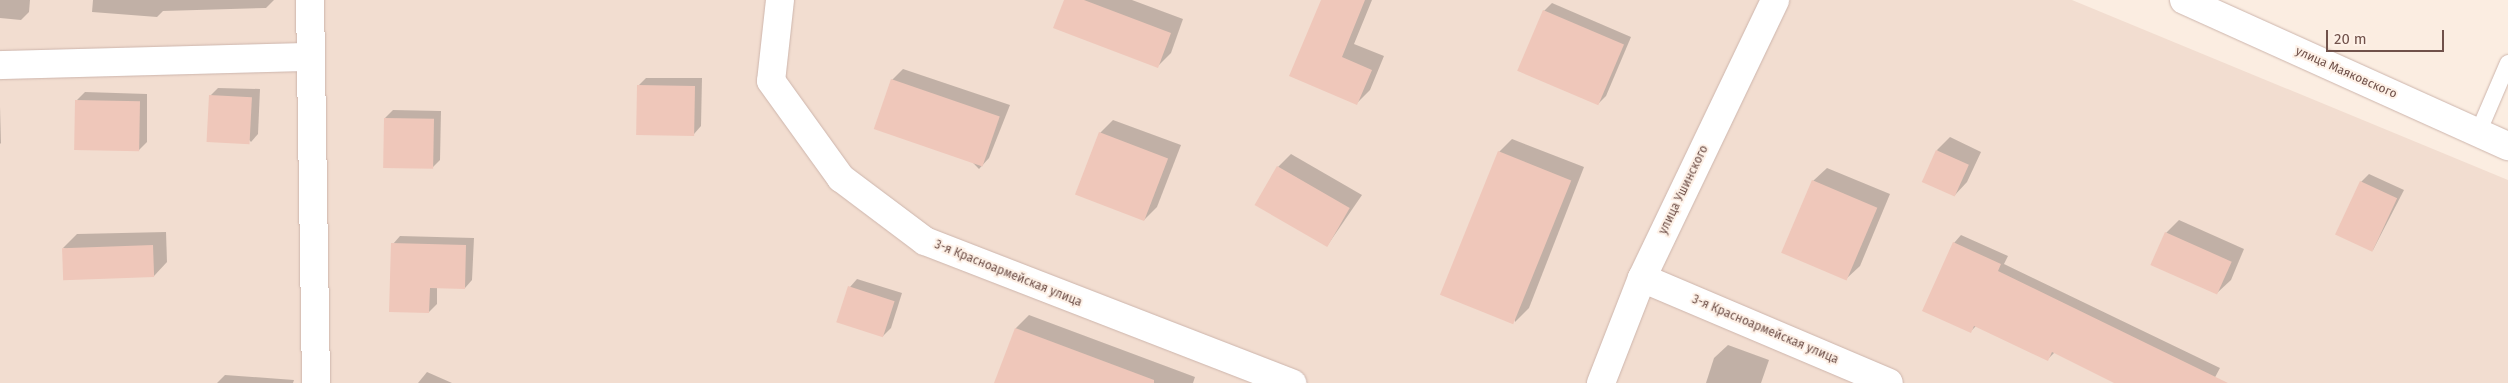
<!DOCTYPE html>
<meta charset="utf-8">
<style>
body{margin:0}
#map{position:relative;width:2508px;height:383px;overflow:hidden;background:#fbede1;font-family:"Fira Sans",sans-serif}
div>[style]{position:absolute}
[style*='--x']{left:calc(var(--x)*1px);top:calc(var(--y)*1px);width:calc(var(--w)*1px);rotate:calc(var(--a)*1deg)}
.residential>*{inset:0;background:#f2ddd0}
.shadow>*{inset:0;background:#0003}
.building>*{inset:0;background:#efc7ba;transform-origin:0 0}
.roads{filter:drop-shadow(0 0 1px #cdb5ac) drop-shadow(0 0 1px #cdb5ac)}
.service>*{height:16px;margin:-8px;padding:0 8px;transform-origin:8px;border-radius:8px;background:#fff}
.minor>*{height:28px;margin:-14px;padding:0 14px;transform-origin:14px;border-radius:14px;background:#fff}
.tertiary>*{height:28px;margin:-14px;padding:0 14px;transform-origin:14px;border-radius:14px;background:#fff}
span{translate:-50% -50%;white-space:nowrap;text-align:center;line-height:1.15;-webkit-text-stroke:4px #fef1e7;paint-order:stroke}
.street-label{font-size:12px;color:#70514a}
.scale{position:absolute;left:2326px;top:30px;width:118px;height:22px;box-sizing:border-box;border:2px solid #70514a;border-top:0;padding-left:6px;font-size:15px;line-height:18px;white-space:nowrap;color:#70514a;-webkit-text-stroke:4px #fef1e7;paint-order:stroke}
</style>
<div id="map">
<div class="residential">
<div style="clip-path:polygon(0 0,2072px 0,2508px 180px,2508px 383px,0 383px)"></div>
</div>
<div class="shadow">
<div style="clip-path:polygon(0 0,30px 0,29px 12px,21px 20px,0 18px)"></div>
<div style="clip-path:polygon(93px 0,274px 0,266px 8px,163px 11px,157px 17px,92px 12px)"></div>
<div style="clip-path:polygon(1065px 0,1132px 0,1183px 19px,1171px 53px,1157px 67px)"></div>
<div style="clip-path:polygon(1322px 0,1372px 0,1354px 44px,1384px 56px,1370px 90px,1356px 104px)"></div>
<div style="clip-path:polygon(1552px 3px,1631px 37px,1606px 96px,1598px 104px,1544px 11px)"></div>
<div style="clip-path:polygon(903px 69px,1010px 105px,989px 158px,979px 169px,892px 80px)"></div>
<div style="clip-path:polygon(646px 78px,702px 78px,701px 126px,694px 134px,638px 86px)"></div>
<div style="clip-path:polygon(218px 88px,260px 89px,258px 134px,251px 142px,210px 96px)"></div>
<div style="clip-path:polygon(85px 92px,147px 94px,147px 142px,139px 150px,77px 100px)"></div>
<div style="clip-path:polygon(0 106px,1px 143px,0 144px)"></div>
<div style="clip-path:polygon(393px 110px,441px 111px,440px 160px,432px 168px,385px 118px)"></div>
<div style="clip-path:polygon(1113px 120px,1181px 145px,1157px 207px,1144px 220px,1100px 133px)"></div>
<div style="clip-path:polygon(1950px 137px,1981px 152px,1967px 182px,1954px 196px,1937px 150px)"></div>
<div style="clip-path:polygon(1512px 139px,1584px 167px,1529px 308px,1515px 322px,1499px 152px)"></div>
<div style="clip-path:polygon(1291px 154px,1362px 195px,1327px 246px,1278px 167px)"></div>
<div style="clip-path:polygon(1827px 168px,1890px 194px,1860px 266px,1846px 279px,1813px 181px)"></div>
<div style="clip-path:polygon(2369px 174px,2404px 190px,2373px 250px,2361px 182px)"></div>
<div style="clip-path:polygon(2179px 220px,2244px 249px,2231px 280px,2217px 293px,2166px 233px)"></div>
<div style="clip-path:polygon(166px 232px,167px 262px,154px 276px,63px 248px,77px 234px)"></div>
<div style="clip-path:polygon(1961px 235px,2008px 256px,2004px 264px,2220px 368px,2212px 383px,2117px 383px,2055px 352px,2048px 359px,1976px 326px,1971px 331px,1954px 243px)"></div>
<div style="clip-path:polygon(400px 236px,474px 238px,472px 280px,465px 288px,437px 287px,437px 304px,429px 312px,393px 244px)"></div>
<div style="clip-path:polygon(857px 279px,902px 293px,891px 328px,883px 336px,850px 287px)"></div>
<div style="clip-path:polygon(1029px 315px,1195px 377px,1193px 383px,996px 383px,1016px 328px)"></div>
<div style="clip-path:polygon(1728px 345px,1769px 360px,1761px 383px,1706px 383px,1714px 358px)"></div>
<div style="clip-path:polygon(427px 372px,452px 383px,418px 383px)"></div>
<div style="clip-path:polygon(225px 375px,294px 380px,293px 383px,217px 383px)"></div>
</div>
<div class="building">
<div style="clip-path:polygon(1064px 0,1084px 0,1171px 33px,1158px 68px,1053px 28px)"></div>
<div style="clip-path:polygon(1321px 0,1365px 0,1342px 57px,1372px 70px,1357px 105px,1289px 76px)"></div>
<div style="left:1543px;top:10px;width:88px;height:66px;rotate:23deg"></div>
<div style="left:891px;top:79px;width:115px;height:53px;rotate:19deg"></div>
<div style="left:637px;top:85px;width:58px;height:50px;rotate:1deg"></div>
<div style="left:209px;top:95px;width:43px;height:47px;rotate:3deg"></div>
<div style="left:75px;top:100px;width:65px;height:50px;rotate:1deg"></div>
<div style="left:384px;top:118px;width:50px;height:50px;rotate:1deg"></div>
<div style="left:1099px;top:132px;width:74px;height:67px;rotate:21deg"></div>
<div style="left:1936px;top:150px;width:36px;height:35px;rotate:24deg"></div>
<div style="left:1498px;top:151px;width:79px;height:155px;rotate:22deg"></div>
<div style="left:1277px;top:166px;width:84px;height:45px;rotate:30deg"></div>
<div style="left:1812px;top:180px;width:71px;height:79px;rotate:23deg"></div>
<div style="left:2360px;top:181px;width:41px;height:59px;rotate:25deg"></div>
<div style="left:2165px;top:232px;width:73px;height:36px;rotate:24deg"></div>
<div style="clip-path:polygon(1953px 242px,2001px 264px,1998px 271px,2228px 383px,2114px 383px,2052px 352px,2048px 361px,1974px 326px,1971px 333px,1922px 311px)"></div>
<div style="clip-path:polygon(391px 243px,466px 245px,465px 289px,430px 288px,429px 313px,389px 312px)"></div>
<div style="left:153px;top:245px;width:32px;height:91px;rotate:88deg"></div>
<div style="left:848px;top:286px;width:49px;height:38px;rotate:18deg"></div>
<div style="clip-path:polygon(1015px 328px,1154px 380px,1154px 383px,994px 383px)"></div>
</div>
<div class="roads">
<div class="service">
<div style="--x:2478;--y:133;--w:76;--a:-66.8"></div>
</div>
<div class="minor">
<div style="--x:310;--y:0;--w:383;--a:89.1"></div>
<div style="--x:780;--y:0;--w:81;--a:96.3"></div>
<div style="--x:771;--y:81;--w:120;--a:54.2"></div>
<div style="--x:841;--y:178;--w:105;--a:36.9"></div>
<div style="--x:925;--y:241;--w:394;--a:21.2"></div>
<div style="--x:0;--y:65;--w:310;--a:-1.5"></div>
<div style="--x:1642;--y:278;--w:268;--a:23"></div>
<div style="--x:1601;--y:383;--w:113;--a:-68.7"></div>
<div style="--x:1642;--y:278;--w:308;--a:-64.4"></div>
</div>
<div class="tertiary">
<div style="--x:2184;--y:0;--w:355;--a:24.3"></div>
</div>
</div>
<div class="street-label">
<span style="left:2346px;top:73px;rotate:24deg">улица Маяковского</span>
<span style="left:1684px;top:190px;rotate:-64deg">улица Ушинского</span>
<span style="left:1008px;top:274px;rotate:22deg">3-я Красноармейская улица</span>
<span style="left:1765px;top:330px;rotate:23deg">3-я Красноармейская улица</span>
</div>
<div class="scale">20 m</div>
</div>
